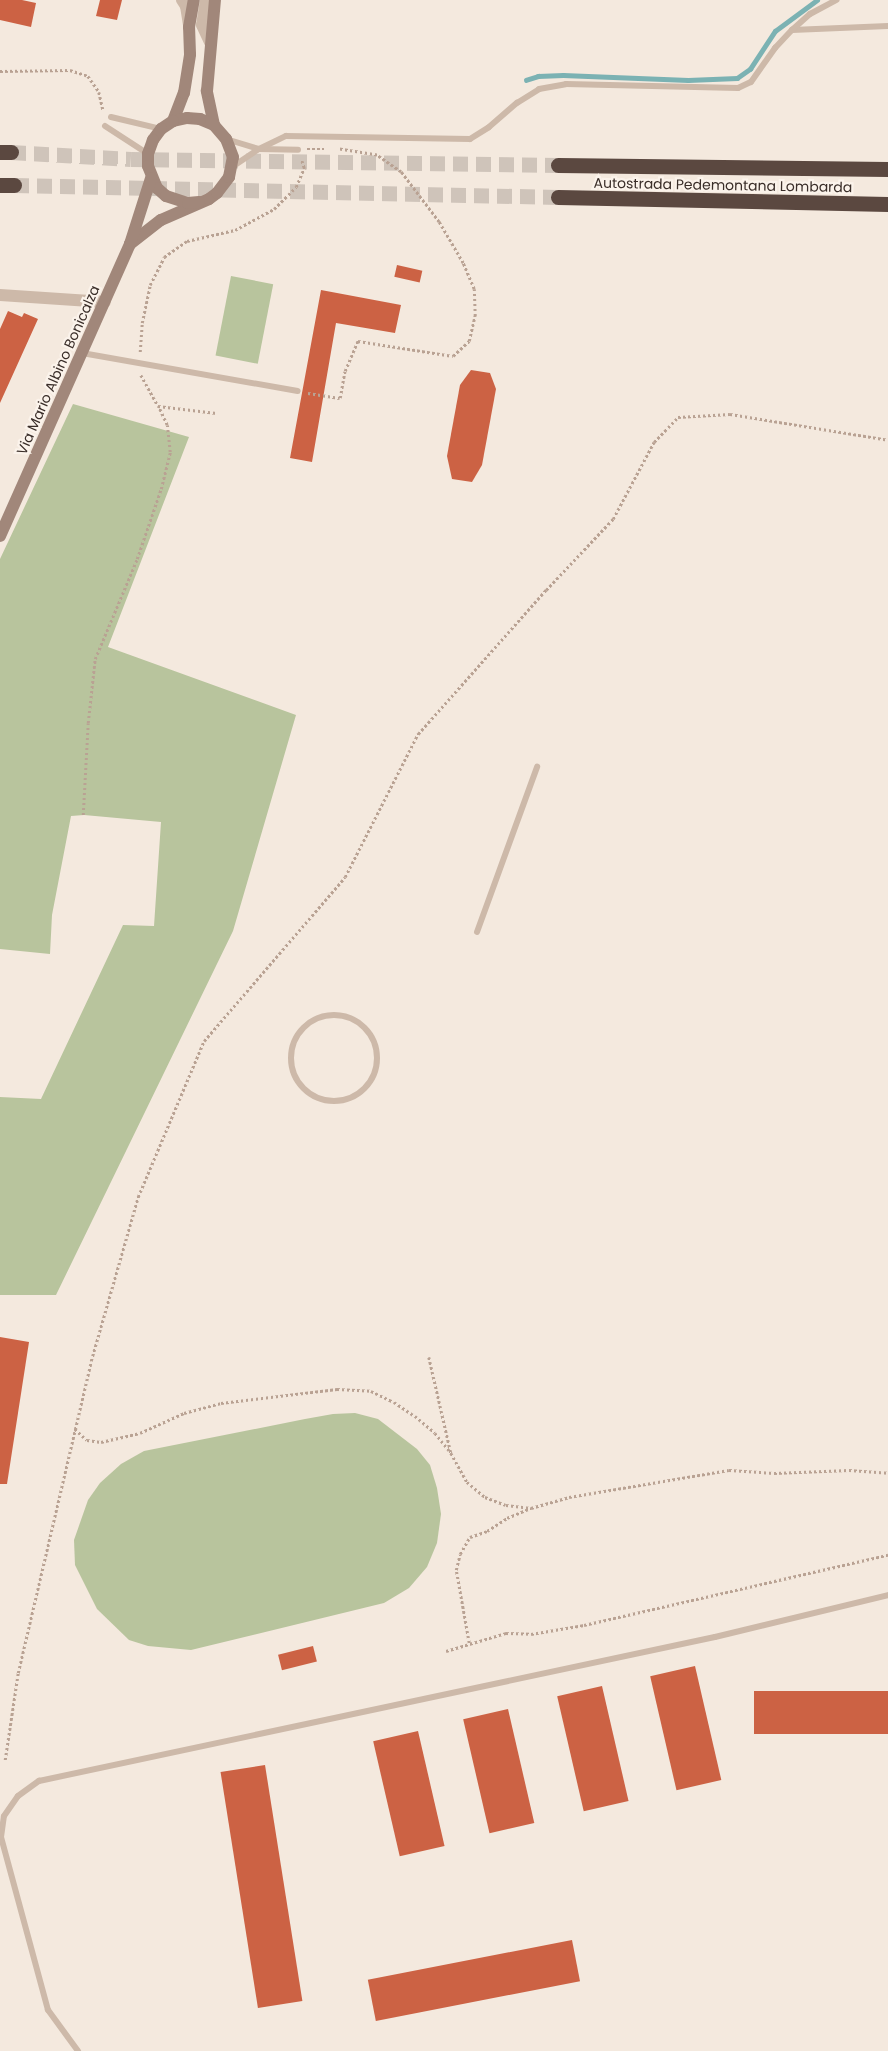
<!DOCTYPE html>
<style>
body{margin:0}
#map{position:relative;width:888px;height:2051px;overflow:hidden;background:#f4e9de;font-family:Poppins,sans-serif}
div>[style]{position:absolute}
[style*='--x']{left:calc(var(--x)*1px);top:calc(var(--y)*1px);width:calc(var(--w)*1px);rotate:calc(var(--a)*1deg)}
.green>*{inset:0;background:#b8c49d;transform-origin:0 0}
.stream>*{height:4.5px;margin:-2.25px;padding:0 2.25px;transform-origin:2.25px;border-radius:2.25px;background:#7bb2b3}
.building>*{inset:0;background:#cc6244;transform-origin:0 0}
.motorway-tunnel>*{height:15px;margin-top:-7.5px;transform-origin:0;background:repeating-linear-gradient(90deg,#cfc4ba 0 15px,transparent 0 23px)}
.path>*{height:2.5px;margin-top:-1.25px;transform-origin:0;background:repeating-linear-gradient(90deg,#b9a293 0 2.5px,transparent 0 5px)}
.service>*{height:6px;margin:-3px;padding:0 3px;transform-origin:3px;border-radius:3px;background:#cdb9a9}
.service>.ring{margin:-3px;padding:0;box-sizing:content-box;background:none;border:6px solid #cdb9a9;border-radius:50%}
.minor>*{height:12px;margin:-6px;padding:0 6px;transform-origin:6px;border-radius:6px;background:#cdb9a9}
.tertiary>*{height:12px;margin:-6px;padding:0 6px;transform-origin:6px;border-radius:6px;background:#cdb9a9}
.secondary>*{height:12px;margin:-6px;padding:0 6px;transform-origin:6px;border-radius:6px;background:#a1877a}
.motorway>*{height:15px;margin:-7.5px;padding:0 7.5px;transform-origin:7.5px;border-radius:7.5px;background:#5b4840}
span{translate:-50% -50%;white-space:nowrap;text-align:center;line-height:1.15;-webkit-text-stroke:4.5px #fbf3eb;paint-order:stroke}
.street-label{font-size:14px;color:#3a2e29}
</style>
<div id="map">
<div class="green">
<div style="left:231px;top:276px;width:43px;height:81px;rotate:11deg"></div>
<div style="clip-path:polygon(73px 404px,189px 437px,108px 647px,296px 715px,233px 931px,56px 1295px,0 1295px,0 1097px,41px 1099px,123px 925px,154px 926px,161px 822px,84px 815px,71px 816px,52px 915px,50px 954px,0 949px,0 559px)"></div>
<div style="clip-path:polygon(355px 1413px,378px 1419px,417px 1449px,430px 1465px,437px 1488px,441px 1514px,437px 1543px,427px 1567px,409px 1588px,384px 1603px,191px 1650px,148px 1646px,129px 1640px,97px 1609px,75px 1565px,74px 1540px,88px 1500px,100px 1483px,121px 1464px,144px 1451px,305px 1419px,333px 1414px)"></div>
</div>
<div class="stream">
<div style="--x:526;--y:80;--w:13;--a:-18"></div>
<div style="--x:538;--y:76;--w:25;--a:-2"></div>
<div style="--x:563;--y:75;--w:125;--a:2.3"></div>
<div style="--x:688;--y:80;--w:49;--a:-2.3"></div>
<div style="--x:737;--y:78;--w:16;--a:-35"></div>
<div style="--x:750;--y:69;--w:45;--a:-56.7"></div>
<div style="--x:775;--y:31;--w:52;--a:-36.4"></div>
</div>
<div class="building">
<div style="clip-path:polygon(0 0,22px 0,36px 3px,31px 27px,0 20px)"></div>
<div style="clip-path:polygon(100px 0,122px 0,117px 20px,96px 16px)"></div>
<div style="left:397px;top:265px;width:26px;height:12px;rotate:13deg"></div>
<div style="clip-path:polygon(321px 290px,401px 305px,395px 333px,336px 323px,312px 462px,290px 458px)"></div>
<div style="clip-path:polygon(8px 311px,22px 317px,24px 313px,38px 319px,0 403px,0 329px)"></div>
<div style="clip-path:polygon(471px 370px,490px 373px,496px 389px,482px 465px,472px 482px,452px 479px,447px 456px,460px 385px)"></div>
<div style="clip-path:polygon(0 1337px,29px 1342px,7px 1484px,0 1484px)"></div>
<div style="left:313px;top:1646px;width:16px;height:36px;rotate:76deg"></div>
<div style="left:695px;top:1666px;width:117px;height:46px;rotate:77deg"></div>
<div style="left:602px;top:1686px;width:118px;height:46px;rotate:77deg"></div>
<div style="left:888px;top:1691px;width:43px;height:134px;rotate:90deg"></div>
<div style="left:508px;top:1709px;width:117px;height:46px;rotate:77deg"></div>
<div style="left:418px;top:1731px;width:118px;height:46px;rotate:77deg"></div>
<div style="left:265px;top:1765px;width:239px;height:45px;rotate:81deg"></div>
<div style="left:572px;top:1940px;width:42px;height:208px;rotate:79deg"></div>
</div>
<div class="motorway-tunnel">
<div style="--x:11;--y:152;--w:120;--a:3.3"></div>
<div style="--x:131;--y:159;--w:427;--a:0.8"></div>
<div style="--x:14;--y:185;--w:544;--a:1.26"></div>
</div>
<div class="path">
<div style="--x:0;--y:71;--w:70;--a:-0.8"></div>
<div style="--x:70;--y:70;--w:19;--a:18"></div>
<div style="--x:88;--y:76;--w:19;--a:55"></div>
<div style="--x:99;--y:92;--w:18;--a:77"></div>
<div style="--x:307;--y:149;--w:17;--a:0"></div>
<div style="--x:140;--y:352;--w:29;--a:-86"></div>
<div style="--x:142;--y:323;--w:39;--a:-78"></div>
<div style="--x:150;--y:285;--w:31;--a:-63"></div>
<div style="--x:164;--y:257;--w:28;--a:-35"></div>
<div style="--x:187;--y:241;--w:49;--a:-12.9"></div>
<div style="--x:235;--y:230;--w:44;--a:-28.3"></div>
<div style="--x:274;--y:209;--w:31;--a:-45"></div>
<div style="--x:296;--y:187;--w:21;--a:-67"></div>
<div style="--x:304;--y:168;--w:9;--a:-108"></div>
<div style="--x:141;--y:375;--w:35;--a:61"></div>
<div style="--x:158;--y:406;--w:59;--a:6.8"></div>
<div style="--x:308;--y:393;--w:32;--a:9"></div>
<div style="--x:340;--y:398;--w:27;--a:-80"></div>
<div style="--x:345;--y:371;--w:33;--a:-67"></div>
<div style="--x:358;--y:341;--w:96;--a:9"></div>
<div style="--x:453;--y:356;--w:22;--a:-43"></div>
<div style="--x:469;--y:341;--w:26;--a:-77"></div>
<div style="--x:475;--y:316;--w:27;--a:-92"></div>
<div style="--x:474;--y:289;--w:28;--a:-113"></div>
<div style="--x:463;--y:263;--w:48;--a:-120.3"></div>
<div style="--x:439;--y:222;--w:63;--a:-127.2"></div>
<div style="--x:401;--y:172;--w:29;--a:-145"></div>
<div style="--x:377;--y:155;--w:38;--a:-171"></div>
<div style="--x:83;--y:815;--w:92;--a:-86.9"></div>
<div style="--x:88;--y:723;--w:64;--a:-83.8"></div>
<div style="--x:95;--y:659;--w:108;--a:-67.2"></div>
<div style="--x:137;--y:559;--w:74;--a:-71.1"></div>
<div style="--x:161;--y:489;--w:38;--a:-76"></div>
<div style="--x:170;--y:452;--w:27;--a:-96"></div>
<div style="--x:167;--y:425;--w:21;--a:-115"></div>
<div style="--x:429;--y:1357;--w:98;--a:77.1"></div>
<div style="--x:451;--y:1453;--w:33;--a:61"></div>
<div style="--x:467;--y:1482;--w:23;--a:40"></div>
<div style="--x:485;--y:1497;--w:22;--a:21"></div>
<div style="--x:506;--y:1505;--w:23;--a:7"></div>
<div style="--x:75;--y:1429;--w:16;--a:43"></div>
<div style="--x:87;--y:1440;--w:14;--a:8"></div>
<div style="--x:101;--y:1442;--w:40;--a:-13"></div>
<div style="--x:140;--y:1433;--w:48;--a:-24.4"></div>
<div style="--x:184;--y:1413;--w:38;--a:-15"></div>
<div style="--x:221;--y:1403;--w:117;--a:-6.9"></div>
<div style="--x:337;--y:1389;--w:34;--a:3"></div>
<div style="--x:371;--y:1391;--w:25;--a:26"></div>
<div style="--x:394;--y:1402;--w:25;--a:34"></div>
<div style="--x:415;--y:1416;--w:26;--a:40"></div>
<div style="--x:435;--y:1433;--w:26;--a:51"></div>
<div style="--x:469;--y:1643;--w:74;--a:-100.1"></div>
<div style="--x:456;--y:1570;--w:16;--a:-76"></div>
<div style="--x:460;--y:1554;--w:20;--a:-60"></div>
<div style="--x:470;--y:1537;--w:18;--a:-19"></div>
<div style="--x:487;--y:1531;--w:24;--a:-33"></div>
<div style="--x:507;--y:1518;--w:26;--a:-23"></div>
<div style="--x:531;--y:1508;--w:40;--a:-16"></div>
<div style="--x:569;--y:1497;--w:162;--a:-9.6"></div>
<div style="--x:729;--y:1470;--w:45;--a:3.8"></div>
<div style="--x:774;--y:1473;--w:75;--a:-2.3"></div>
<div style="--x:849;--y:1470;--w:39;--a:4"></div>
<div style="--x:446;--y:1651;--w:63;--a:-16.7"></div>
<div style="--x:506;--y:1633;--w:25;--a:2"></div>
<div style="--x:531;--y:1634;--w:54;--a:-9.6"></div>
<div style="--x:584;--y:1625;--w:312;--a:-13"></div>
<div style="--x:5;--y:1760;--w:88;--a:-81.5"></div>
<div style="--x:18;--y:1673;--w:320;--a:-76.8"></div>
<div style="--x:91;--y:1361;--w:171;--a:-74"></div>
<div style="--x:138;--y:1197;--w:169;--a:-67.1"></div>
<div style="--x:204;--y:1041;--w:216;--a:-49.3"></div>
<div style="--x:345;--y:877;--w:161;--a:-63"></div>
<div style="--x:418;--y:734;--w:193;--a:-48.4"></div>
<div style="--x:546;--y:590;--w:98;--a:-46.7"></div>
<div style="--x:613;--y:519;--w:87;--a:-62"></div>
<div style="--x:654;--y:442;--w:35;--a:-46"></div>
<div style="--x:678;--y:417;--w:52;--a:-3.3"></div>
<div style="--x:730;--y:414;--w:160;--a:9.3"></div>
</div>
<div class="service">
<div style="--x:792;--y:30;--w:96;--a:-2.4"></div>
<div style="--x:111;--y:117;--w:51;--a:13.5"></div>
<div style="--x:105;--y:126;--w:51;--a:33.1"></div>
<div style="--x:226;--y:139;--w:34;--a:17"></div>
<div style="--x:259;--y:149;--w:39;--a:1"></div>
<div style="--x:232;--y:167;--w:32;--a:-34"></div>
<div style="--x:259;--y:149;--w:30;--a:-26"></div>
<div style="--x:286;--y:136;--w:184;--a:0.9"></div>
<div style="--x:470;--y:139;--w:22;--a:-32"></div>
<div style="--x:489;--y:127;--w:37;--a:-41"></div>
<div style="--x:517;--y:103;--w:26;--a:-32"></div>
<div style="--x:539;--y:89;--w:27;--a:-10"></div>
<div style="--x:566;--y:84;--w:172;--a:1.3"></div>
<div style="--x:738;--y:88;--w:14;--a:-25"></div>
<div style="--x:751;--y:82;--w:42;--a:-54.8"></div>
<div style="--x:775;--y:48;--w:25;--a:-47"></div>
<div style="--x:792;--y:30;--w:24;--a:-42"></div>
<div style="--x:810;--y:14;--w:30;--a:-28"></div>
<div style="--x:82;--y:353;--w:219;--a:10"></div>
<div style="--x:477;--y:932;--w:176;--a:-70"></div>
<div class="ring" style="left:291px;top:1015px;width:80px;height:80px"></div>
<div style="--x:78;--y:2051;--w:51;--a:-126.2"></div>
<div style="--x:48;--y:2010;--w:179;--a:-105.2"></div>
<div style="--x:1;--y:1837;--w:21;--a:-82"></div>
<div style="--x:4;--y:1816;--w:24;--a:-55"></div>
<div style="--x:18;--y:1796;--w:26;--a:-36"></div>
<div style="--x:39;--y:1781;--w:691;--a:-12.03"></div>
<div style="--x:715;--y:1637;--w:178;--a:-13.6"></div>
</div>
<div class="minor">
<div style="--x:0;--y:295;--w:105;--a:3.8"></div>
</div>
<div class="tertiary">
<div style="--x:182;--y:0;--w:7;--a:56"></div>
<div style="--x:186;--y:6;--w:18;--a:81"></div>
<div style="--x:206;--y:0;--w:25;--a:99"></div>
<div style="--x:202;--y:25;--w:19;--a:65"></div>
</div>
<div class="secondary">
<div style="--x:173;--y:121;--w:30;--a:-69"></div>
<div style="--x:184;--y:93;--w:39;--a:-81"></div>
<div style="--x:190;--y:54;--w:27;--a:-92"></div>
<div style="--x:189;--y:27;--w:27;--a:-80"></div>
<div style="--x:214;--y:125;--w:35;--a:-102"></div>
<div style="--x:207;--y:91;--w:91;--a:-85"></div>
<div style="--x:130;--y:244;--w:39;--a:-38"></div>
<div style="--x:161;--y:220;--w:52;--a:-23.6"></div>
<div style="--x:209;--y:199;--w:10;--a:-37"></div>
<div style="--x:217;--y:193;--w:20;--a:-53"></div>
<div style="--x:229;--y:177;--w:20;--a:-79"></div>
<div style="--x:233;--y:157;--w:19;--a:-111"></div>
<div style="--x:226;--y:139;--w:18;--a:-131"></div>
<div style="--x:214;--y:125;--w:15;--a:-157"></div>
<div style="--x:200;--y:119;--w:13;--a:-176"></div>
<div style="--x:187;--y:118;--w:14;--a:168"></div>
<div style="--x:173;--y:121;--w:14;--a:146"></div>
<div style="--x:161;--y:129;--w:14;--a:126"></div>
<div style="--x:153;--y:140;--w:15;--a:110"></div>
<div style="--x:148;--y:154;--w:12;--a:90"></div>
<div style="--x:148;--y:166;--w:24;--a:68"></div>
<div style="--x:157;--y:188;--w:12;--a:42"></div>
<div style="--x:166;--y:196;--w:23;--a:18"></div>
<div style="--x:188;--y:203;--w:11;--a:-5"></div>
<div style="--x:0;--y:536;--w:320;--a:-66"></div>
<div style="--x:130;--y:244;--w:69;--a:-72.3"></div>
</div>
<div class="motorway">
<div style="--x:0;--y:152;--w:11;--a:0"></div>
<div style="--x:558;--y:165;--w:330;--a:0.7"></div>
<div style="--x:0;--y:185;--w:14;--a:0"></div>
<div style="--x:558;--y:197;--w:330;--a:1.2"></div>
</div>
<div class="street-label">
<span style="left:723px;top:185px;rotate:1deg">Autostrada Pedemontana Lombarda</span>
<span style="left:58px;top:370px;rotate:-66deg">Via Mario Albino Bonicalza</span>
</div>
</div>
